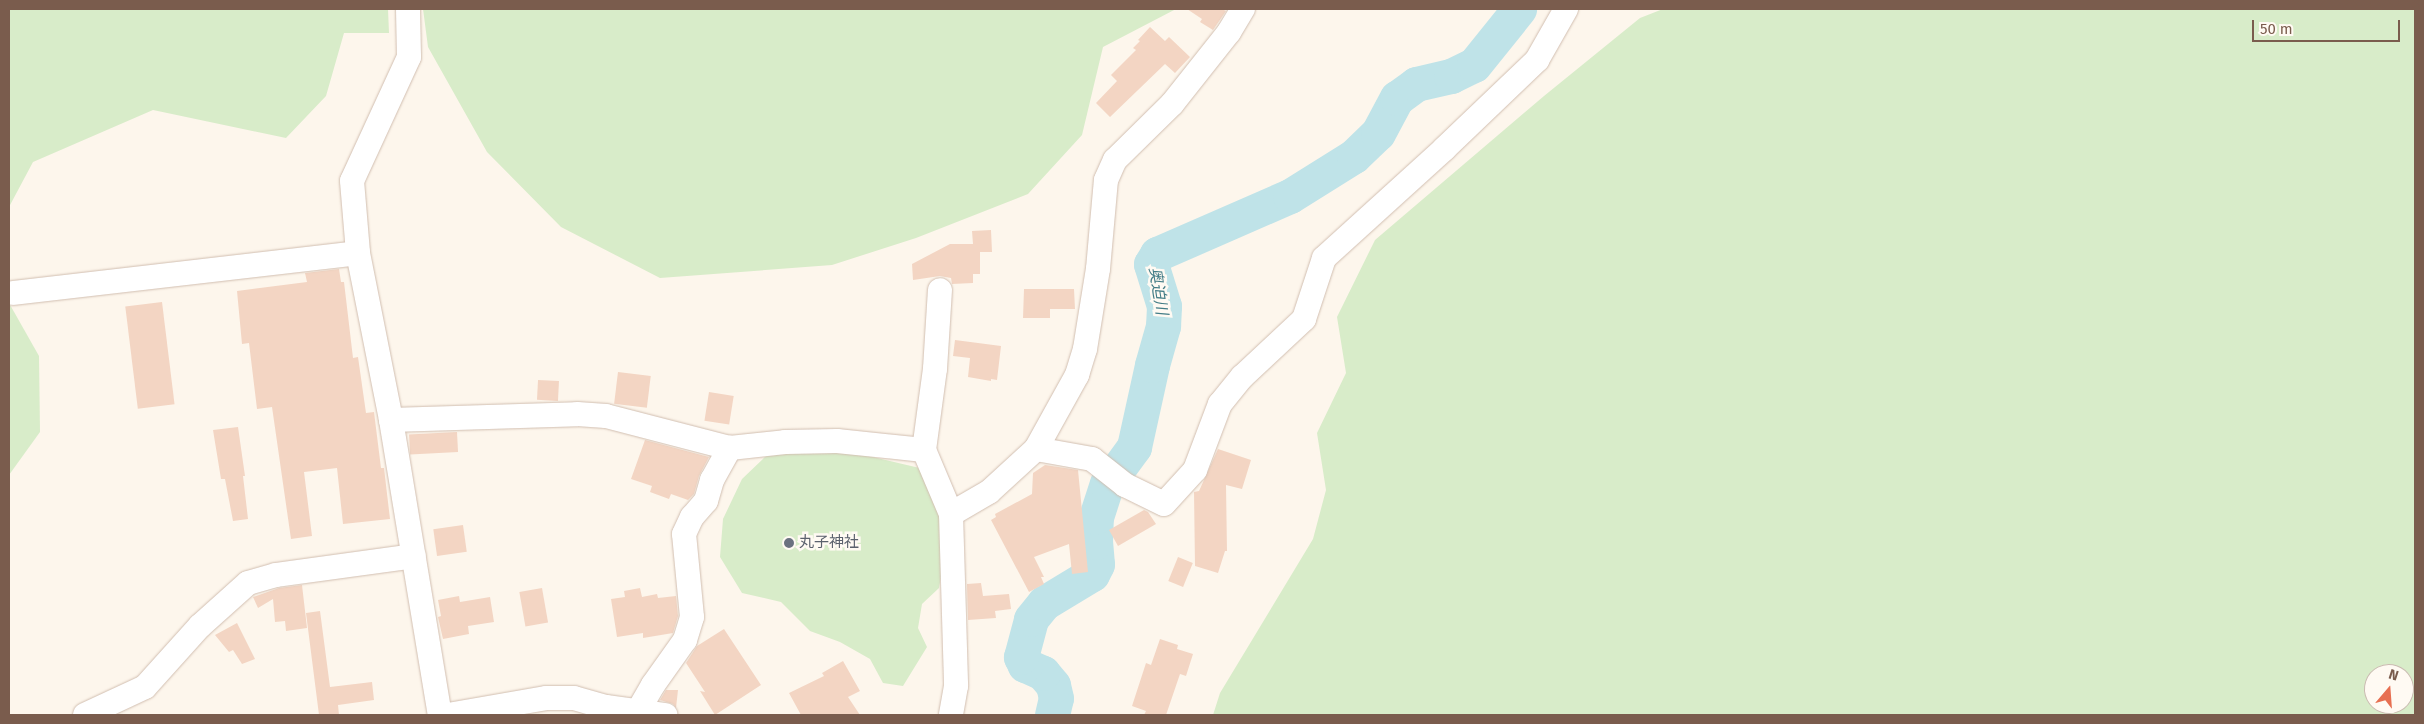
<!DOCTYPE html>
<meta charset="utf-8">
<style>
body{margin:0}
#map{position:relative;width:2424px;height:724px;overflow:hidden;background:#fdf6ec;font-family:"Fira Sans","Noto Sans JP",sans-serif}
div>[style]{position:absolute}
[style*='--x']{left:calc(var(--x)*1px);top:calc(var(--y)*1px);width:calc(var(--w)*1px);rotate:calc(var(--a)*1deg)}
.green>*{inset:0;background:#d8ecc9}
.river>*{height:35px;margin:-17.5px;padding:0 17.5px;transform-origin:17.5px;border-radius:17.5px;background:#bfe3e8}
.building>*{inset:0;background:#f3d5c3;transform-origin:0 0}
.roads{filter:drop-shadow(0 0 1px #d1beb0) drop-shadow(0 0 1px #d1beb0)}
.minor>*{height:24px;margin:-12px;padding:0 12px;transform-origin:12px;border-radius:12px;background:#fff}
.dots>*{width:14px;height:14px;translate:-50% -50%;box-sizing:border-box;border:2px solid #fffaf3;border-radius:50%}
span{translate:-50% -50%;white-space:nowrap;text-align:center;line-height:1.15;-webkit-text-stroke:5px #fffaf3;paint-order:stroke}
.worship-label{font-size:15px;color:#5b616d}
.left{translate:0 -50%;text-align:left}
.water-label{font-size:16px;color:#437c86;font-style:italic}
.frame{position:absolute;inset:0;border:10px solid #7a5c4d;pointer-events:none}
.north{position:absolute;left:2364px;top:664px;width:50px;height:50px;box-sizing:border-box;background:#fffaf3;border:1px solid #cabbb1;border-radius:50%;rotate:18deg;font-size:14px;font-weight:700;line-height:20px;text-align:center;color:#7a5c4d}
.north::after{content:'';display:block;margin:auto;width:18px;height:22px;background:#e76f51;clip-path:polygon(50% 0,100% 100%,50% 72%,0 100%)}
.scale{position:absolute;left:2252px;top:20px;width:148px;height:22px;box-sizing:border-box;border:2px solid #7a5c4d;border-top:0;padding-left:6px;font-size:15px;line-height:18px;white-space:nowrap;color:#7a5c4d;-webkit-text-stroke:4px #fffaf3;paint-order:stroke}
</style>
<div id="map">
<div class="green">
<div style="clip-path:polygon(9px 9px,388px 9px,389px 33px,344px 33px,326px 96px,286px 138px,153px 110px,33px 162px,9px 207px)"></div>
<div style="clip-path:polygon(423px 9px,1176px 9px,1103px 47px,1082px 135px,1028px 194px,916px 238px,832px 265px,660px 278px,561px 227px,487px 152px,428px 47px)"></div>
<div style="clip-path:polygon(evenodd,1663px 9px,2415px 9px,2415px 715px,1213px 715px,1220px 693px,1313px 539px,1326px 490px,1317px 433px,1346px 373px,1337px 317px,1375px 240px,1544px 96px,1640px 18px,1663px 9px,2374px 674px,2404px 674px,2404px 704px,2374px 704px,2374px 674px)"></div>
<div style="clip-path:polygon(9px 303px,39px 356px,40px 432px,9px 475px)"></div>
<div style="clip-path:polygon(839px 449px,928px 470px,938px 485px,946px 547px,939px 588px,922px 604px,918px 628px,927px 647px,903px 686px,883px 683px,870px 659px,840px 642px,810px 631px,781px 602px,742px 593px,720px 557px,723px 519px,742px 479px,766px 456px)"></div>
</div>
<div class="river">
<div style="--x:1052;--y:715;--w:17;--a:-77"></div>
<div style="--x:1056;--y:698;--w:13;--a:-103"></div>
<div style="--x:1053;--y:685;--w:16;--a:-130"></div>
<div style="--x:1043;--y:673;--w:20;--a:-156"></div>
<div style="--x:1025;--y:665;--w:9;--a:-117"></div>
<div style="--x:1021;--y:657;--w:39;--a:-75"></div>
<div style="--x:1031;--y:619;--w:21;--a:-51"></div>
<div style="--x:1044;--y:603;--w:56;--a:-31.1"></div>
<div style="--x:1092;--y:574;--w:11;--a:-63"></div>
<div style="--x:1097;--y:564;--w:22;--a:-95"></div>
<div style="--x:1095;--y:542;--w:25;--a:-88"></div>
<div style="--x:1096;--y:517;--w:35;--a:-72"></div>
<div style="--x:1107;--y:484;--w:46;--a:-53.9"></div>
<div style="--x:1134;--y:447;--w:84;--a:-77.6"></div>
<div style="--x:1152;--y:365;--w:41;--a:-74.2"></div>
<div style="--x:1163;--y:326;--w:20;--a:-87"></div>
<div style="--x:1164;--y:306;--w:44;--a:-107.2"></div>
<div style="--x:1151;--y:264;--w:12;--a:-59"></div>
<div style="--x:1157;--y:254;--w:145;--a:-23.6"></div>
<div style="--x:1290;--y:196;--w:75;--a:-32"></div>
<div style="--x:1354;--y:156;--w:33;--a:-44"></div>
<div style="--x:1378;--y:133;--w:40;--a:-62"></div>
<div style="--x:1397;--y:98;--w:24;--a:-36"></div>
<div style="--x:1416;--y:84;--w:36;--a:-13"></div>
<div style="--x:1451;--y:76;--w:25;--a:-26"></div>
<div style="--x:1474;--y:65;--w:72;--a:-51.2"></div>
</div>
<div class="building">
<div style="clip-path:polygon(1187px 9px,1222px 9px,1226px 11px,1213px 30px,1200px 22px,1202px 19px)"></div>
<div style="clip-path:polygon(1150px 27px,1165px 41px,1169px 37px,1190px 57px,1175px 73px,1165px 64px,1110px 117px,1096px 103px,1117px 81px,1111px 75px,1136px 50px,1133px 48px,1140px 41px,1138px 40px)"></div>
<div style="clip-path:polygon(991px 230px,992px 252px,980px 252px,980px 274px,973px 274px,973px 283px,952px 284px,951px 278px,940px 276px,913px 280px,912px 264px,950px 244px,973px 244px,972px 231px)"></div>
<div style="clip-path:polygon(339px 269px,341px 282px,344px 282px,353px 358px,358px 357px,366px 413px,374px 412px,381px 468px,384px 468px,390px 519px,343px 524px,337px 468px,304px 472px,312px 536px,291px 539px,272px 407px,257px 409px,249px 343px,242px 344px,237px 291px,307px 282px,305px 273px)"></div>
<div style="clip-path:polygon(1024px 289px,1074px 289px,1075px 309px,1050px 309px,1050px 318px,1023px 318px)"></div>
<div style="left:162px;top:302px;width:103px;height:37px;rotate:83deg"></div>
<div style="clip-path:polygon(955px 340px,1001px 346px,997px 380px,991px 379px,991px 381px,968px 377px,970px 358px,953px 356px)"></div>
<div style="left:618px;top:372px;width:33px;height:32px;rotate:7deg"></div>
<div style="left:559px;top:381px;width:20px;height:21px;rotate:93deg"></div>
<div style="left:709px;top:392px;width:25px;height:29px;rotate:9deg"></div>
<div style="clip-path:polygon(238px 427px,245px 476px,243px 476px,248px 519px,233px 521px,225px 479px,221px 479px,213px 430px)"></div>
<div style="left:457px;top:432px;width:20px;height:48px;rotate:87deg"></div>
<div style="clip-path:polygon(645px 440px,709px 457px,699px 476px,694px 494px,688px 500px,671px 494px,669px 499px,650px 492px,652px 486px,631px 479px)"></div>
<div style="clip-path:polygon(1218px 449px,1251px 460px,1242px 489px,1226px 485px,1227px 551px,1225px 551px,1218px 573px,1195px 566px,1194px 492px,1199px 491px)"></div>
<div style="clip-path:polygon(1045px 465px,1078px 470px,1088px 572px,1072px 574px,1069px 544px,1034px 557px,1044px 577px,1041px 577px,1044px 584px,1029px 592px,991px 520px,996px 517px,995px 514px,1032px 494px,1033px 473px)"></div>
<div style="clip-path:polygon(1144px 510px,1148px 512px,1156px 524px,1118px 546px,1109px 530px)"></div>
<div style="left:463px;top:525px;width:27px;height:30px;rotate:82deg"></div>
<div style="left:1178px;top:557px;width:16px;height:26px;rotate:22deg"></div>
<div style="clip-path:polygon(981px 583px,983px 596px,1009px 594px,1011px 609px,995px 611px,996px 618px,968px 620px,967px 584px)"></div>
<div style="clip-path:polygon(302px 585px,307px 628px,286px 631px,285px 621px,275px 622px,273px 599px,258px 608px,253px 597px,279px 588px)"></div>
<div style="left:542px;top:588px;width:35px;height:23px;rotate:80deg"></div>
<div style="clip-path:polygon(640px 588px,642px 597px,657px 594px,658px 598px,676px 596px,678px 616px,673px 633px,643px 638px,643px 633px,617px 637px,611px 599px,625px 597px,624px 591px)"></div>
<div style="clip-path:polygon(459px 596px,460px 602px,490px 597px,494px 622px,468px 626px,469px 634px,443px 639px,438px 617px,441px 616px,438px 600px)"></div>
<div style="clip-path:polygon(320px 611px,330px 687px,372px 682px,374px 700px,338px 705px,339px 715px,319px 715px,306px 613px)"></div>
<div style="clip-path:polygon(237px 623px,255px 659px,242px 664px,233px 650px,229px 652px,215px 635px)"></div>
<div style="clip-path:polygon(724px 629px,761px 685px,715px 715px,700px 691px,705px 692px,686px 663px,697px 646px)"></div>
<div style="clip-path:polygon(1160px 639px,1178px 645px,1177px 649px,1193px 654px,1186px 676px,1180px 674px,1166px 715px,1144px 715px,1146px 711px,1132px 706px,1146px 663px,1151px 665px)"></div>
<div style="clip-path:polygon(843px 661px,860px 691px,848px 697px,860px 715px,801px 715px,789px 693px,824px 676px,822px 673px)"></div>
<div style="clip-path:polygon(666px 690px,678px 690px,676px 708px,673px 704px,660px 700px)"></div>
</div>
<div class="roads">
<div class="minor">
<div style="--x:408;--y:9;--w:48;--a:88.8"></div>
<div style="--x:409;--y:57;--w:136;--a:114.7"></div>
<div style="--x:352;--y:181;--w:72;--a:85.2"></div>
<div style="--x:358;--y:253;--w:170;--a:78.8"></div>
<div style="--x:391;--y:420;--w:299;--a:80.6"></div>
<div style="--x:13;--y:293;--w:347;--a:-6.6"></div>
<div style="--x:391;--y:420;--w:186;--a:-1.8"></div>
<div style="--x:577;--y:414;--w:29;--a:4"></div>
<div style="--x:606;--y:416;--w:128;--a:14.5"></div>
<div style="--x:730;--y:448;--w:55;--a:-6.2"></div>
<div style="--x:785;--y:442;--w:52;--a:-1.1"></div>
<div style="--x:837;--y:441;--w:87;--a:5.9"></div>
<div style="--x:924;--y:450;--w:69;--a:67.1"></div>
<div style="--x:951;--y:514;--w:172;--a:88.3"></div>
<div style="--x:956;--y:686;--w:29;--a:100"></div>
<div style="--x:1036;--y:449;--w:57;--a:10.1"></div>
<div style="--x:1092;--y:459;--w:42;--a:38.2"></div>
<div style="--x:1125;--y:485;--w:43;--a:26"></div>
<div style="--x:1164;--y:504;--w:46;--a:-47.6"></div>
<div style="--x:1195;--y:470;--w:71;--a:-69.3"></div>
<div style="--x:1220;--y:404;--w:35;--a:-51"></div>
<div style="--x:1242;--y:377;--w:85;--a:-43.1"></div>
<div style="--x:1304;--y:319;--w:64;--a:-71.8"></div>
<div style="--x:1324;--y:258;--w:162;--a:-42.2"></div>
<div style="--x:1444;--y:149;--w:129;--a:-43.7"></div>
<div style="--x:1537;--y:60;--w:59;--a:-60.4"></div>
<div style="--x:924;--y:450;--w:82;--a:-82.3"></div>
<div style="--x:935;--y:369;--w:79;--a:-86.4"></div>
<div style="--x:951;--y:514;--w:44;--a:-30.1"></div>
<div style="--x:989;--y:492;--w:64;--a:-42.5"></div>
<div style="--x:1036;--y:449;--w:85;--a:-61"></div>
<div style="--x:1077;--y:375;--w:27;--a:-73"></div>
<div style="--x:1085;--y:349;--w:81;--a:-80.8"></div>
<div style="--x:1098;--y:269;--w:89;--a:-84.9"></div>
<div style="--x:1106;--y:180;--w:22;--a:-66"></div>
<div style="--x:1115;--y:160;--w:80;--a:-44.5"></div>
<div style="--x:1172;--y:104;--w:92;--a:-51.6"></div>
<div style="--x:1229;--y:32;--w:27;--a:-59"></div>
<div style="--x:638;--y:711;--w:30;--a:-60"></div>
<div style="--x:653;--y:685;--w:55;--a:-54.6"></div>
<div style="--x:685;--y:640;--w:24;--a:-73"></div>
<div style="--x:692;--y:617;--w:83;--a:-95.5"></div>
<div style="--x:684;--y:534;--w:19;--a:-65"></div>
<div style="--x:692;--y:517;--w:21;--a:-49"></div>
<div style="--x:706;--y:501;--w:22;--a:-74"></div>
<div style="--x:712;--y:480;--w:37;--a:-61"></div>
<div style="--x:85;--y:715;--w:66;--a:-25"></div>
<div style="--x:145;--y:687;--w:82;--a:-48"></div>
<div style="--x:200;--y:626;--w:64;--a:-41.9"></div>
<div style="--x:248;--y:583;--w:29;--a:-16"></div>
<div style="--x:276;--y:575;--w:139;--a:-7.8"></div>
<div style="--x:448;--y:715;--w:99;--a:-9.8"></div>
<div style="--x:546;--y:698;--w:28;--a:0"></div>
<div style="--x:574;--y:698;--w:33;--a:16"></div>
<div style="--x:606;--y:707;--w:60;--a:7.7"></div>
</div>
</div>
<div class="dots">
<div style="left:789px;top:543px;background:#6b7280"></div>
</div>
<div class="worship-label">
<span class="left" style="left:799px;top:543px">丸子神社</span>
</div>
<div class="water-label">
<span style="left:1158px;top:291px;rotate:81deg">奥迫川</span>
</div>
<div class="frame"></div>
<div class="north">N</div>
<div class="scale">50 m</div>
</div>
